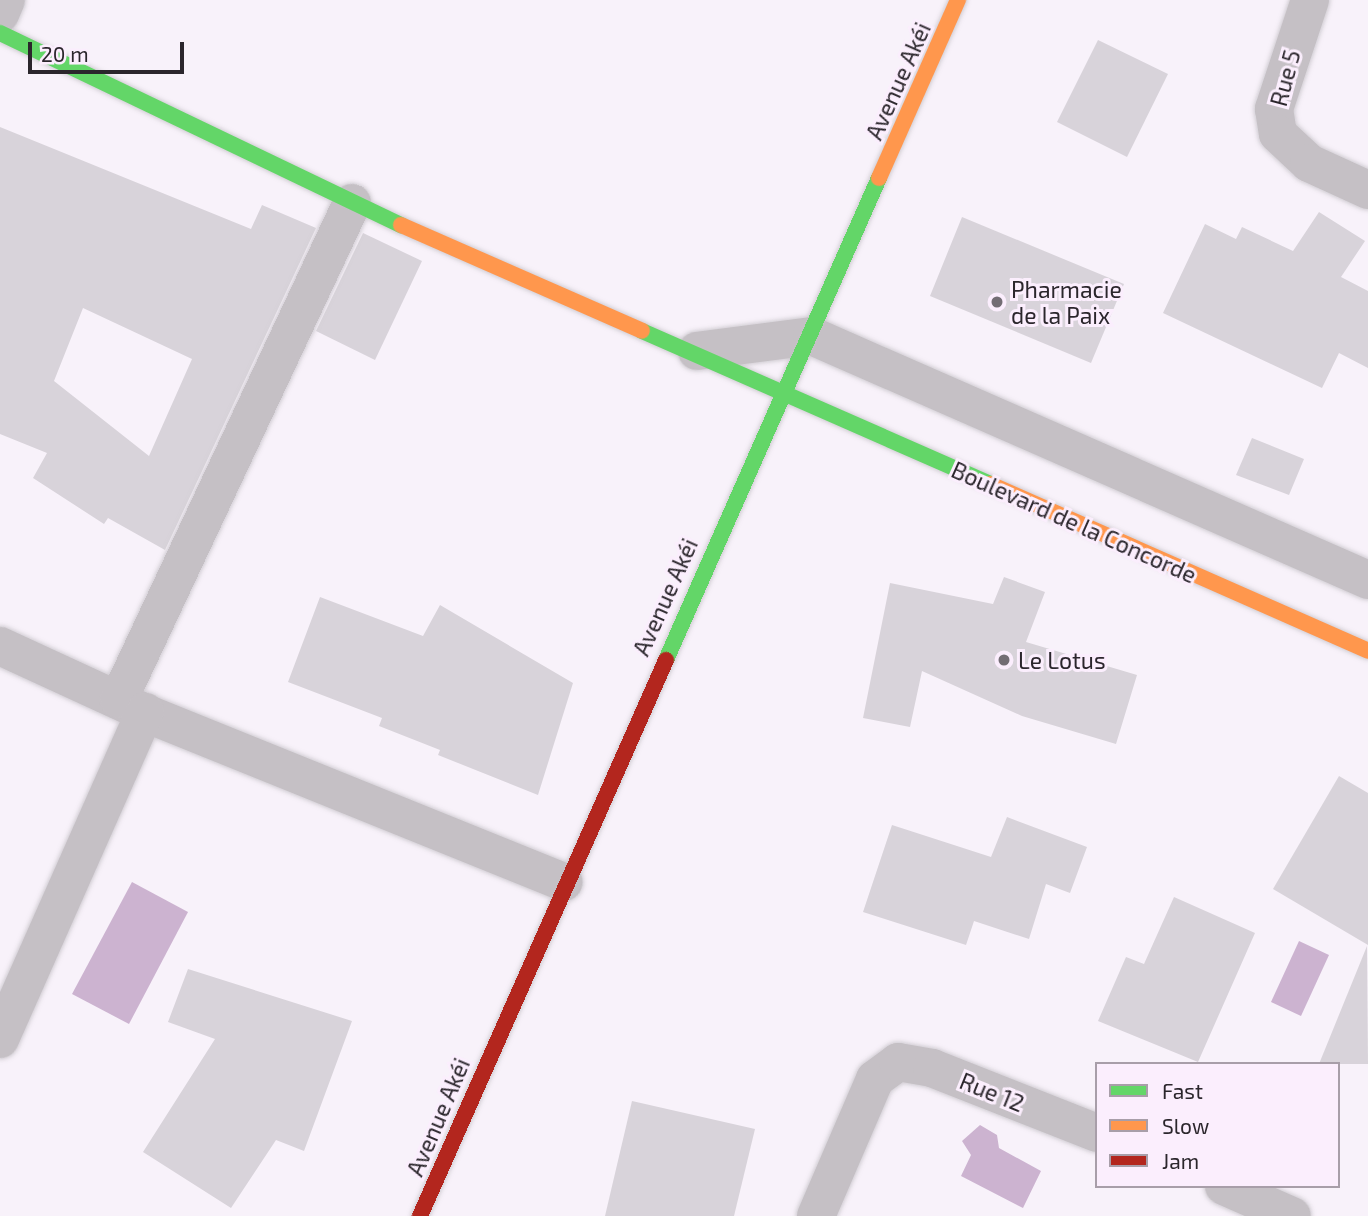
<!DOCTYPE html>
<html>
<head>
<meta charset="utf-8">
<style>
  body { margin:0 }
  #map { position:relative; width:1368px; height:1216px; overflow:hidden; background:#f8f2fa; font-family:"Exo 2",sans-serif }
  div>[style] { position:absolute }
  .water>* { inset:0; background:#ccb3d0 }
  .building>* { inset:0; background:#d8d3da }
  .roads { filter:drop-shadow(0 0 2px #d2ced4) drop-shadow(0 0 2px #d2ced4) }
  .street>* { height:38px; margin:-19px; padding:0 19px; transform-origin:19px; border-radius:19px; background:#c5c0c5 }
  .fast>* { height:16px; margin:-8px; padding:0 8px; transform-origin:8px; border-radius:8px; background:#63d668 }
  .slow>* { height:16px; margin:-8px; padding:0 8px; transform-origin:8px; border-radius:8px; background:#ff974d }
  .jam>* { height:16px; margin:-8px; padding:0 8px; transform-origin:8px; border-radius:8px; background:#b3261e }
  .dots>* { width:19px; height:19px; translate:-50% -50%; box-sizing:border-box; border:4px solid #fbeefd; border-radius:50% }
  span { translate:-50% -50%; white-space:nowrap; text-align:center; line-height:1.15; -webkit-text-stroke:6px #fbeefd; paint-order:stroke }
  .street-label { font-size:23px; color:#2b262c }
  .poi-label { font-size:23px; color:#2b262c }
  .left { translate:0 -50%; text-align:left }
  .legend { position:absolute; left:1095px; top:1062px; width:245px; height:126px; box-sizing:border-box; background:#fbeefd; border:2px solid #a89ea9; margin:0; padding:9px 12px; list-style:none; font-size:21px; color:#2b262c }
  .legend li { display:flex; align-items:center; gap:14px; height:35px }
  .legend b { width:35px; border:2px solid #a89ea9 }
  .scale { position:absolute; left:28px; top:42px; width:156px; height:32px; box-sizing:border-box; border:4px solid #2b262c; border-top:0; padding-left:9px; font-size:21px; line-height:24px; white-space:nowrap; color:#2b262c; -webkit-text-stroke:5px #fbeefd; paint-order:stroke }
</style>
</head>
<body>
<div id="map">
  <div class="water">
    <div style="clip-path:polygon(132px 882px,188px 912px,129px 1024px,72px 994px)"></div>
    <div style="clip-path:polygon(1299px 941px,1329px 955px,1301px 1016px,1271px 1002px)"></div>
    <div style="clip-path:polygon(980px 1125px,997px 1135px,999px 1148px,1041px 1171px,1023px 1208px,961px 1176px,971px 1155px,962px 1141px)"></div>
  </div>
  <div class="building">
    <div style="clip-path:polygon(1098px 40px,1168px 74px,1127px 157px,1057px 122px)"></div>
    <div style="clip-path:polygon(evenodd,0 127px,251px 229px,262px 205px,316px 228px,165px 550px,108px 518px,104px 524px,33px 478px,47px 453px,0 434px,0 127px,83px 308px,192px 359px,149px 456px,54px 381px,83px 308px)"></div>
    <div style="clip-path:polygon(1319px 212px,1365px 241px,1341px 277px,1368px 291px,1368px 368px,1339px 353px,1322px 388px,1163px 313px,1205px 224px,1236px 239px,1242px 227px,1293px 251px)"></div>
    <div style="clip-path:polygon(962px 217px,1124px 284px,1091px 363px,930px 296px)"></div>
    <div style="clip-path:polygon(363px 233px,422px 261px,375px 360px,316px 331px)"></div>
    <div style="clip-path:polygon(1252px 438px,1304px 459px,1289px 495px,1236px 475px)"></div>
    <div style="clip-path:polygon(1004px 577px,1045px 592px,1026px 642px,1137px 675px,1116px 744px,1022px 716px,922px 671px,910px 727px,863px 718px,890px 583px,993px 604px)"></div>
    <div style="clip-path:polygon(320px 597px,423px 636px,440px 605px,573px 683px,538px 795px,438px 755px,440px 750px,379px 726px,382px 718px,288px 682px)"></div>
    <div style="clip-path:polygon(1339px 776px,1368px 793px,1368px 945px,1273px 889px)"></div>
    <div style="clip-path:polygon(1007px 817px,1087px 847px,1070px 893px,1046px 884px,1029px 939px,974px 921px,966px 945px,863px 912px,892px 825px,991px 857px)"></div>
    <div style="clip-path:polygon(1174px 897px,1255px 933px,1198px 1062px,1098px 1021px,1126px 957px,1144px 964px)"></div>
    <div style="clip-path:polygon(1367px 946px,1368px 1064px,1319px 1064px)"></div>
    <div style="clip-path:polygon(188px 969px,352px 1021px,304px 1151px,276px 1140px,231px 1208px,143px 1152px,215px 1039px,168px 1022px)"></div>
    <div style="clip-path:polygon(632px 1101px,755px 1129px,734px 1216px,605px 1216px)"></div>
  </div>
  <div class="roads">
    <div class="street">
      <div style="left:1310px;top:0;width:115px;rotate:108.3deg"></div>
      <div style="left:1274px;top:109px;width:25px;rotate:81deg"></div>
      <div style="left:1278px;top:134px;width:42px;rotate:43.1deg"></div>
      <div style="left:1309px;top:163px;width:65px;rotate:24.6deg"></div>
      <div style="left:0;top:14px;width:15px;rotate:-67deg"></div>
      <div style="left:697px;top:351px;width:116px;rotate:-7.4deg"></div>
      <div style="left:812px;top:336px;width:607px;rotate:23.69deg"></div>
      <div style="left:0;top:646px;width:165px;rotate:24.7deg"></div>
      <div style="left:150px;top:715px;width:446px;rotate:22deg"></div>
      <div style="left:119px;top:699px;width:548px;rotate:-64.84deg"></div>
      <div style="left:0;top:1039px;width:358px;rotate:-66.1deg"></div>
      <div style="left:1224px;top:1186px;width:74px;rotate:23.8deg"></div>
      <div style="left:816px;top:1216px;width:149px;rotate:-66.7deg"></div>
      <div style="left:875px;top:1079px;width:29px;rotate:-36deg"></div>
      <div style="left:898px;top:1062px;width:35px;rotate:10deg"></div>
      <div style="left:932px;top:1068px;width:177px;rotate:21.5deg"></div>
    </div>
    <div class="fast">
      <div style="left:0;top:33px;width:445px;rotate:25.6deg"></div>
      <div style="left:642px;top:331px;width:380px;rotate:23.7deg"></div>
      <div style="left:666px;top:660px;width:527px;rotate:-66.16deg"></div>
    </div>
    <div class="slow">
      <div style="left:879px;top:178px;width:195px;rotate:-66.1deg"></div>
      <div style="left:401px;top:225px;width:263px;rotate:23.7deg"></div>
      <div style="left:990px;top:484px;width:413px;rotate:23.8deg"></div>
    </div>
    <div class="jam">
      <div style="left:420px;top:1216px;width:608px;rotate:-66.13deg"></div>
    </div>
  </div>
  <div class="dots">
    <div style="left:997px;top:302px;background:#736d74"></div>
    <div style="left:1004px;top:660px;background:#736d74"></div>
  </div>
  <div class="street-label">
    <span style="left:1285px;top:78px;rotate:-75deg">Rue 5</span>
    <span style="left:898px;top:81px;rotate:-66deg">Avenue Akéi</span>
    <span style="left:1074px;top:522px;rotate:24deg">Boulevard de la Concorde</span>
    <span style="left:665px;top:597px;rotate:-66deg">Avenue Akéi</span>
    <span style="left:992px;top:1092px;rotate:22deg">Rue 12</span>
    <span style="left:438px;top:1117px;rotate:-67deg">Avenue Akéi</span>
  </div>
  <div class="poi-label">
    <span class="left" style="left:1011px;top:302px">Pharmacie<br>de la Paix</span>
    <span class="left" style="left:1018px;top:660px">Le Lotus</span>
  </div>
  <ul class="legend">
  <li><b style="height:9px;background:#63d668"></b>Fast</li>
  <li><b style="height:9px;background:#ff974d"></b>Slow</li>
  <li><b style="height:9px;background:#b3261e"></b>Jam</li>
  </ul>
  <div class="scale">20 m</div>
</div>
</body>
</html>
